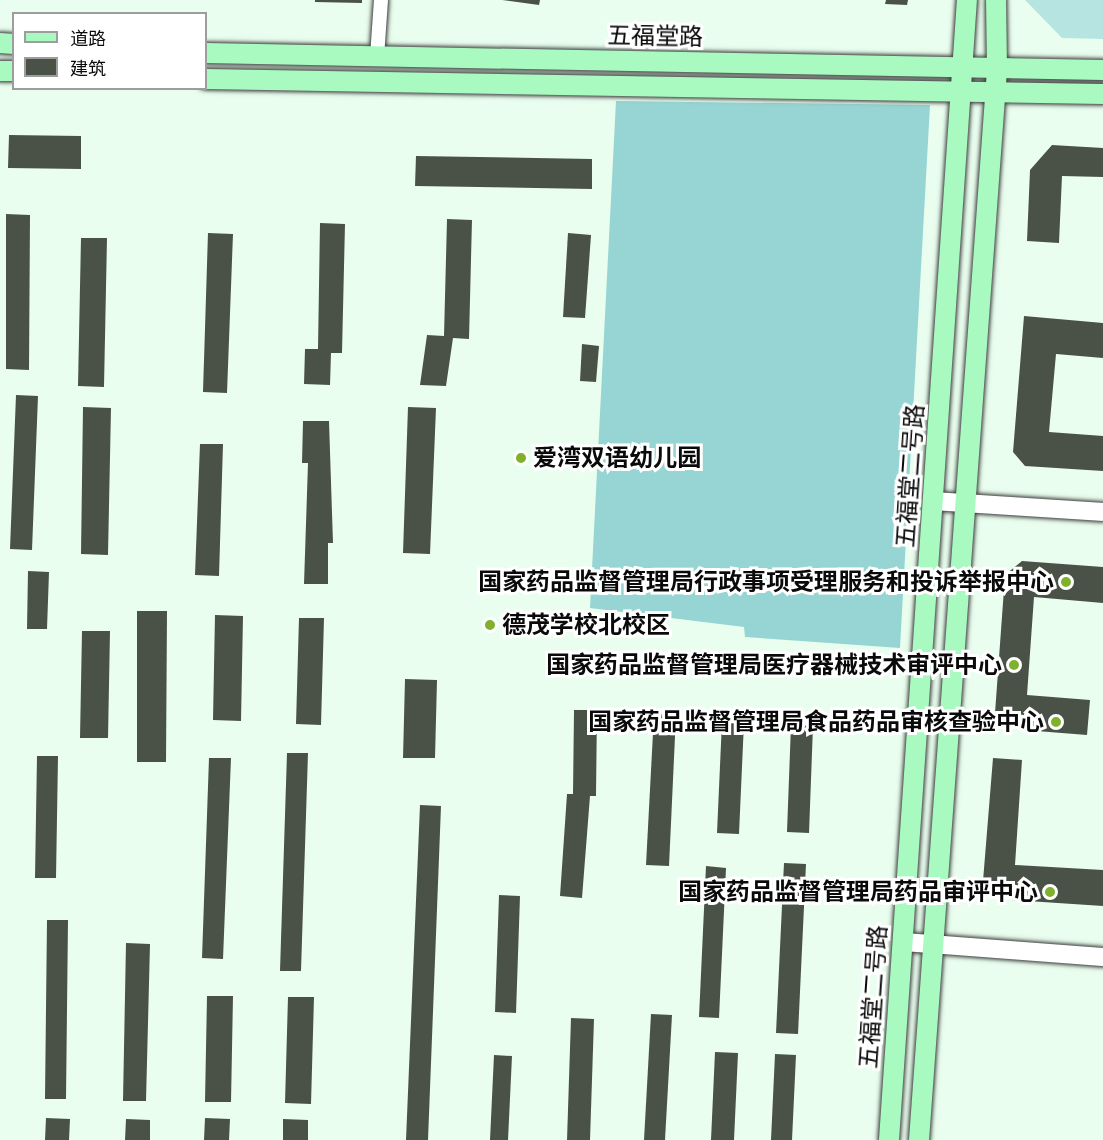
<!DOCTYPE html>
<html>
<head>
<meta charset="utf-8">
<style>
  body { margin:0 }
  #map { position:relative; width:1103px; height:1140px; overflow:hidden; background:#e9feee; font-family:"Zilla Slab","Noto Sans SC",serif }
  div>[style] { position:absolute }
  .green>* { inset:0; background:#b6e5e1 }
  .forest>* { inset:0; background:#96d5d3 }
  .building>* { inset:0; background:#4a5247 }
  .roads { filter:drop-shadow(0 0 2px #3d3d3d) drop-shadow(0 0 2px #3d3d3d) }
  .minor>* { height:14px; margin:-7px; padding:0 7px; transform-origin:7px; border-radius:7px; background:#fff }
  .tertiary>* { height:18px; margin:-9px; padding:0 9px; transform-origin:9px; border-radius:9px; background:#fff }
  .secondary>* { height:20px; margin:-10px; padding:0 10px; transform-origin:10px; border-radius:10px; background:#a8fac1 }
  .dots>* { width:16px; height:16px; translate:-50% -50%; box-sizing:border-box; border:3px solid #fff; border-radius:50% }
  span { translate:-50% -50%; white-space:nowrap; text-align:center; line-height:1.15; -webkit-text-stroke:6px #fff; paint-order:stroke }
  .street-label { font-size:24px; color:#0a0a0a }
  .poi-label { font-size:24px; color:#0a0a0a; font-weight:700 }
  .left { translate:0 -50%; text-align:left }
  .right { translate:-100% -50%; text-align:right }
  .legend { position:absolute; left:12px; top:12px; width:195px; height:78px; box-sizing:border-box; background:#fff; border:2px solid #9d9d9d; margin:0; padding:8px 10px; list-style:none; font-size:18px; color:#0a0a0a }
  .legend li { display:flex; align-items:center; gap:12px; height:30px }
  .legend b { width:30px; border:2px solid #9d9d9d }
</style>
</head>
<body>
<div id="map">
  <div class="green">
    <div style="clip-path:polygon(1025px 0,1103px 0,1103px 39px,1062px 38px)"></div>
  </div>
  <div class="forest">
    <div style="clip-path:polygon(616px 101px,930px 105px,900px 648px,745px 637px,744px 627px,590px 608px)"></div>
  </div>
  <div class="building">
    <div style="clip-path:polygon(315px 0,362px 0,362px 3px,315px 2px)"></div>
    <div style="clip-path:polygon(502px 0,540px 0,539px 5px)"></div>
    <div style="clip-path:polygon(886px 0,908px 0,907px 5px,885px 4px)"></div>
    <div style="clip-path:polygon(9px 135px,81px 136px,81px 169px,8px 168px)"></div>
    <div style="clip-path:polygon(1052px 145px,1103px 148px,1103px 177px,1062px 176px,1059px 243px,1027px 241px,1030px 170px)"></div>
    <div style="clip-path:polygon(416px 156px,592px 159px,592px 189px,415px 186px)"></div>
    <div style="clip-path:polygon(6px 214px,30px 215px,29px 370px,6px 369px)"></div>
    <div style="clip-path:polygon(447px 219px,472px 220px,469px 339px,453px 338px,446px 386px,420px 385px,427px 335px,444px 336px)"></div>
    <div style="clip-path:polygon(320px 223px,345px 224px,342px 353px,331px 353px,330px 385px,304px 384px,305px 349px,318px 349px)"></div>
    <div style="clip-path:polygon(208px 233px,233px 234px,227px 393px,203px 392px)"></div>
    <div style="clip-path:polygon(568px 233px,591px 235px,585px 318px,563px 317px)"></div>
    <div style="clip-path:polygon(81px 238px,107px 238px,104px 387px,78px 386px)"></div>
    <div style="clip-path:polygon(1024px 316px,1103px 323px,1103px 358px,1056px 354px,1049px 432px,1103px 436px,1103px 471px,1025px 466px,1013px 452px)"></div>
    <div style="clip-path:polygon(582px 344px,599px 346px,596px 382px,580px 381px)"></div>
    <div style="clip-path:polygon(16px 395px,38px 396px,32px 550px,10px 549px)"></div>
    <div style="clip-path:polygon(83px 407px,111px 408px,108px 555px,81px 554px)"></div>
    <div style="clip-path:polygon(408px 407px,436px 408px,430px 554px,403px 553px)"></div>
    <div style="clip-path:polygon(303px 421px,329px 421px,333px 543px,328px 543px,328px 584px,304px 584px,308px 463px,302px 463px)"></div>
    <div style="clip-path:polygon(200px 444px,223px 444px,219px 576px,195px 575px)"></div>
    <div style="clip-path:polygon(1022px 561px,1103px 567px,1103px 603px,1034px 597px,1027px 695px,1090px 700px,1087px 735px,1024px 730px,1025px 715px,995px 713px,1005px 575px)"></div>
    <div style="clip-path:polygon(28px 571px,49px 572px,47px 629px,27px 629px)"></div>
    <div style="clip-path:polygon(137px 611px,167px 611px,166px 762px,137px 762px)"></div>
    <div style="clip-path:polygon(215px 615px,243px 616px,241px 721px,213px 720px)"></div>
    <div style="clip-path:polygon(299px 618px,324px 618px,321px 725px,296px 724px)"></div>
    <div style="clip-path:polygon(82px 631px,110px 631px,108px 738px,80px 738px)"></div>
    <div style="clip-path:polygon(405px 679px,437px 680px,435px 758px,403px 758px)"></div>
    <div style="clip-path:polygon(574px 710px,597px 710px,596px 796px,590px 796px,582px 898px,560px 896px,567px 794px,573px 794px)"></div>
    <div style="clip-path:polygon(654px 714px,676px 715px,669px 866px,646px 865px)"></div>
    <div style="clip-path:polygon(722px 721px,744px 722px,739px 834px,717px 833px)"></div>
    <div style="clip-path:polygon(791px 725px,813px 726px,809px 833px,787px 832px)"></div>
    <div style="clip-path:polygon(287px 753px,308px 753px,301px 971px,280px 971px)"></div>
    <div style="clip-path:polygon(37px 756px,58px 756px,56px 878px,35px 878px)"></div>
    <div style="clip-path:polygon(209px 758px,231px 758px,223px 959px,202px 958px)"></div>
    <div style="clip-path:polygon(993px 758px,1022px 760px,1015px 865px,1103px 870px,1103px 906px,1012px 900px,1013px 884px,983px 881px)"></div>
    <div style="clip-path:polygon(420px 805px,441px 806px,428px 1140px,406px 1140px)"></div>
    <div style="clip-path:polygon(784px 863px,806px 864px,798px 1034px,776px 1033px)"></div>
    <div style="clip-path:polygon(706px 866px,726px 868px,719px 1018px,699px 1017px)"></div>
    <div style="clip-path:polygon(499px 895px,520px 896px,516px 1013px,495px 1012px)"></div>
    <div style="clip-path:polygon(47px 920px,68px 920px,66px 1099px,45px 1099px)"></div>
    <div style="clip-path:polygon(126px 943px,150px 944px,146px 1101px,123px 1101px)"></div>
    <div style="clip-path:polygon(207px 996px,233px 996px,231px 1102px,205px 1102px)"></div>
    <div style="clip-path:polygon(288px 997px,314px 997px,311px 1104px,285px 1103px)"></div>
    <div style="clip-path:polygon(651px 1014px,672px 1015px,665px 1140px,644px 1140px)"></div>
    <div style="clip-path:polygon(571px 1018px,594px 1019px,590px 1140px,567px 1140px)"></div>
    <div style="clip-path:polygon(715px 1052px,738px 1053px,734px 1140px,711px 1140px)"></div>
    <div style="clip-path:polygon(775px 1054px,796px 1055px,792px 1140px,771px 1140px)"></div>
    <div style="clip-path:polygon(494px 1055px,512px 1056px,508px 1140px,490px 1140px)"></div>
    <div style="clip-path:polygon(46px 1118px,70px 1119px,69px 1140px,45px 1140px)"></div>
    <div style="clip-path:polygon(205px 1118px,230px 1119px,229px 1140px,204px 1140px)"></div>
    <div style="clip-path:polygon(126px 1119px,150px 1120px,150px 1140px,125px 1140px)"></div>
    <div style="clip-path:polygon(283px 1119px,308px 1120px,308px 1140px,283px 1140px)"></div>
  </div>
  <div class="roads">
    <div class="minor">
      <div style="left:377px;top:57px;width:57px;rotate:-86deg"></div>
    </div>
    <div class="tertiary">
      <div style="left:934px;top:501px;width:169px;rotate:3.7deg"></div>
      <div style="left:903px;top:942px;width:201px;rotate:4.3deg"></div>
    </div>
    <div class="secondary">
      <div style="left:0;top:43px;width:14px;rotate:4deg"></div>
      <div style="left:206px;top:53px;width:897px;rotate:1.09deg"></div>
      <div style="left:0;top:71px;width:14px"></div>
      <div style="left:206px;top:79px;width:897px;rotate:0.96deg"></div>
      <div style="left:889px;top:1140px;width:1143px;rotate:-86.09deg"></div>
      <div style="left:919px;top:1140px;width:1074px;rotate:-85.83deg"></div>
      <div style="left:997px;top:69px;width:69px;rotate:-90.8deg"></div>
    </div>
  </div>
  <div class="dots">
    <div style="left:521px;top:458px;background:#7fb12c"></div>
    <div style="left:1066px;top:582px;background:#7fb12c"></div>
    <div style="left:490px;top:625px;background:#7fb12c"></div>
    <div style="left:1014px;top:665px;background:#7fb12c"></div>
    <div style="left:1056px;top:722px;background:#7fb12c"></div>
    <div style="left:1050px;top:892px;background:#7fb12c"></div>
  </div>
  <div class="street-label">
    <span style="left:655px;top:36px;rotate:1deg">五福堂路</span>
    <span style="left:910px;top:476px;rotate:-86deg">五福堂二号路</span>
    <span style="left:873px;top:997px;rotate:-86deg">五福堂二号路</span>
  </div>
  <div class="poi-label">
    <span class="left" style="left:533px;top:458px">爱湾双语幼儿园</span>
    <span class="right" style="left:1054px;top:582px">国家药品监督管理局行政事项受理服务和投诉举报中心</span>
    <span class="left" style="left:502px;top:625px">德茂学校北校区</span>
    <span class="right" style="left:1002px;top:665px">国家药品监督管理局医疗器械技术审评中心</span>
    <span class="right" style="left:1044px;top:722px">国家药品监督管理局食品药品审核查验中心</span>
    <span class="right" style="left:1038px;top:892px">国家药品监督管理局药品审评中心</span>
  </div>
  <ul class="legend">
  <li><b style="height:8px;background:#a8fac1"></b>道路</li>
  <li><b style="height:16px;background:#4a5247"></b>建筑</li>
  </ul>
</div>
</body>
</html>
